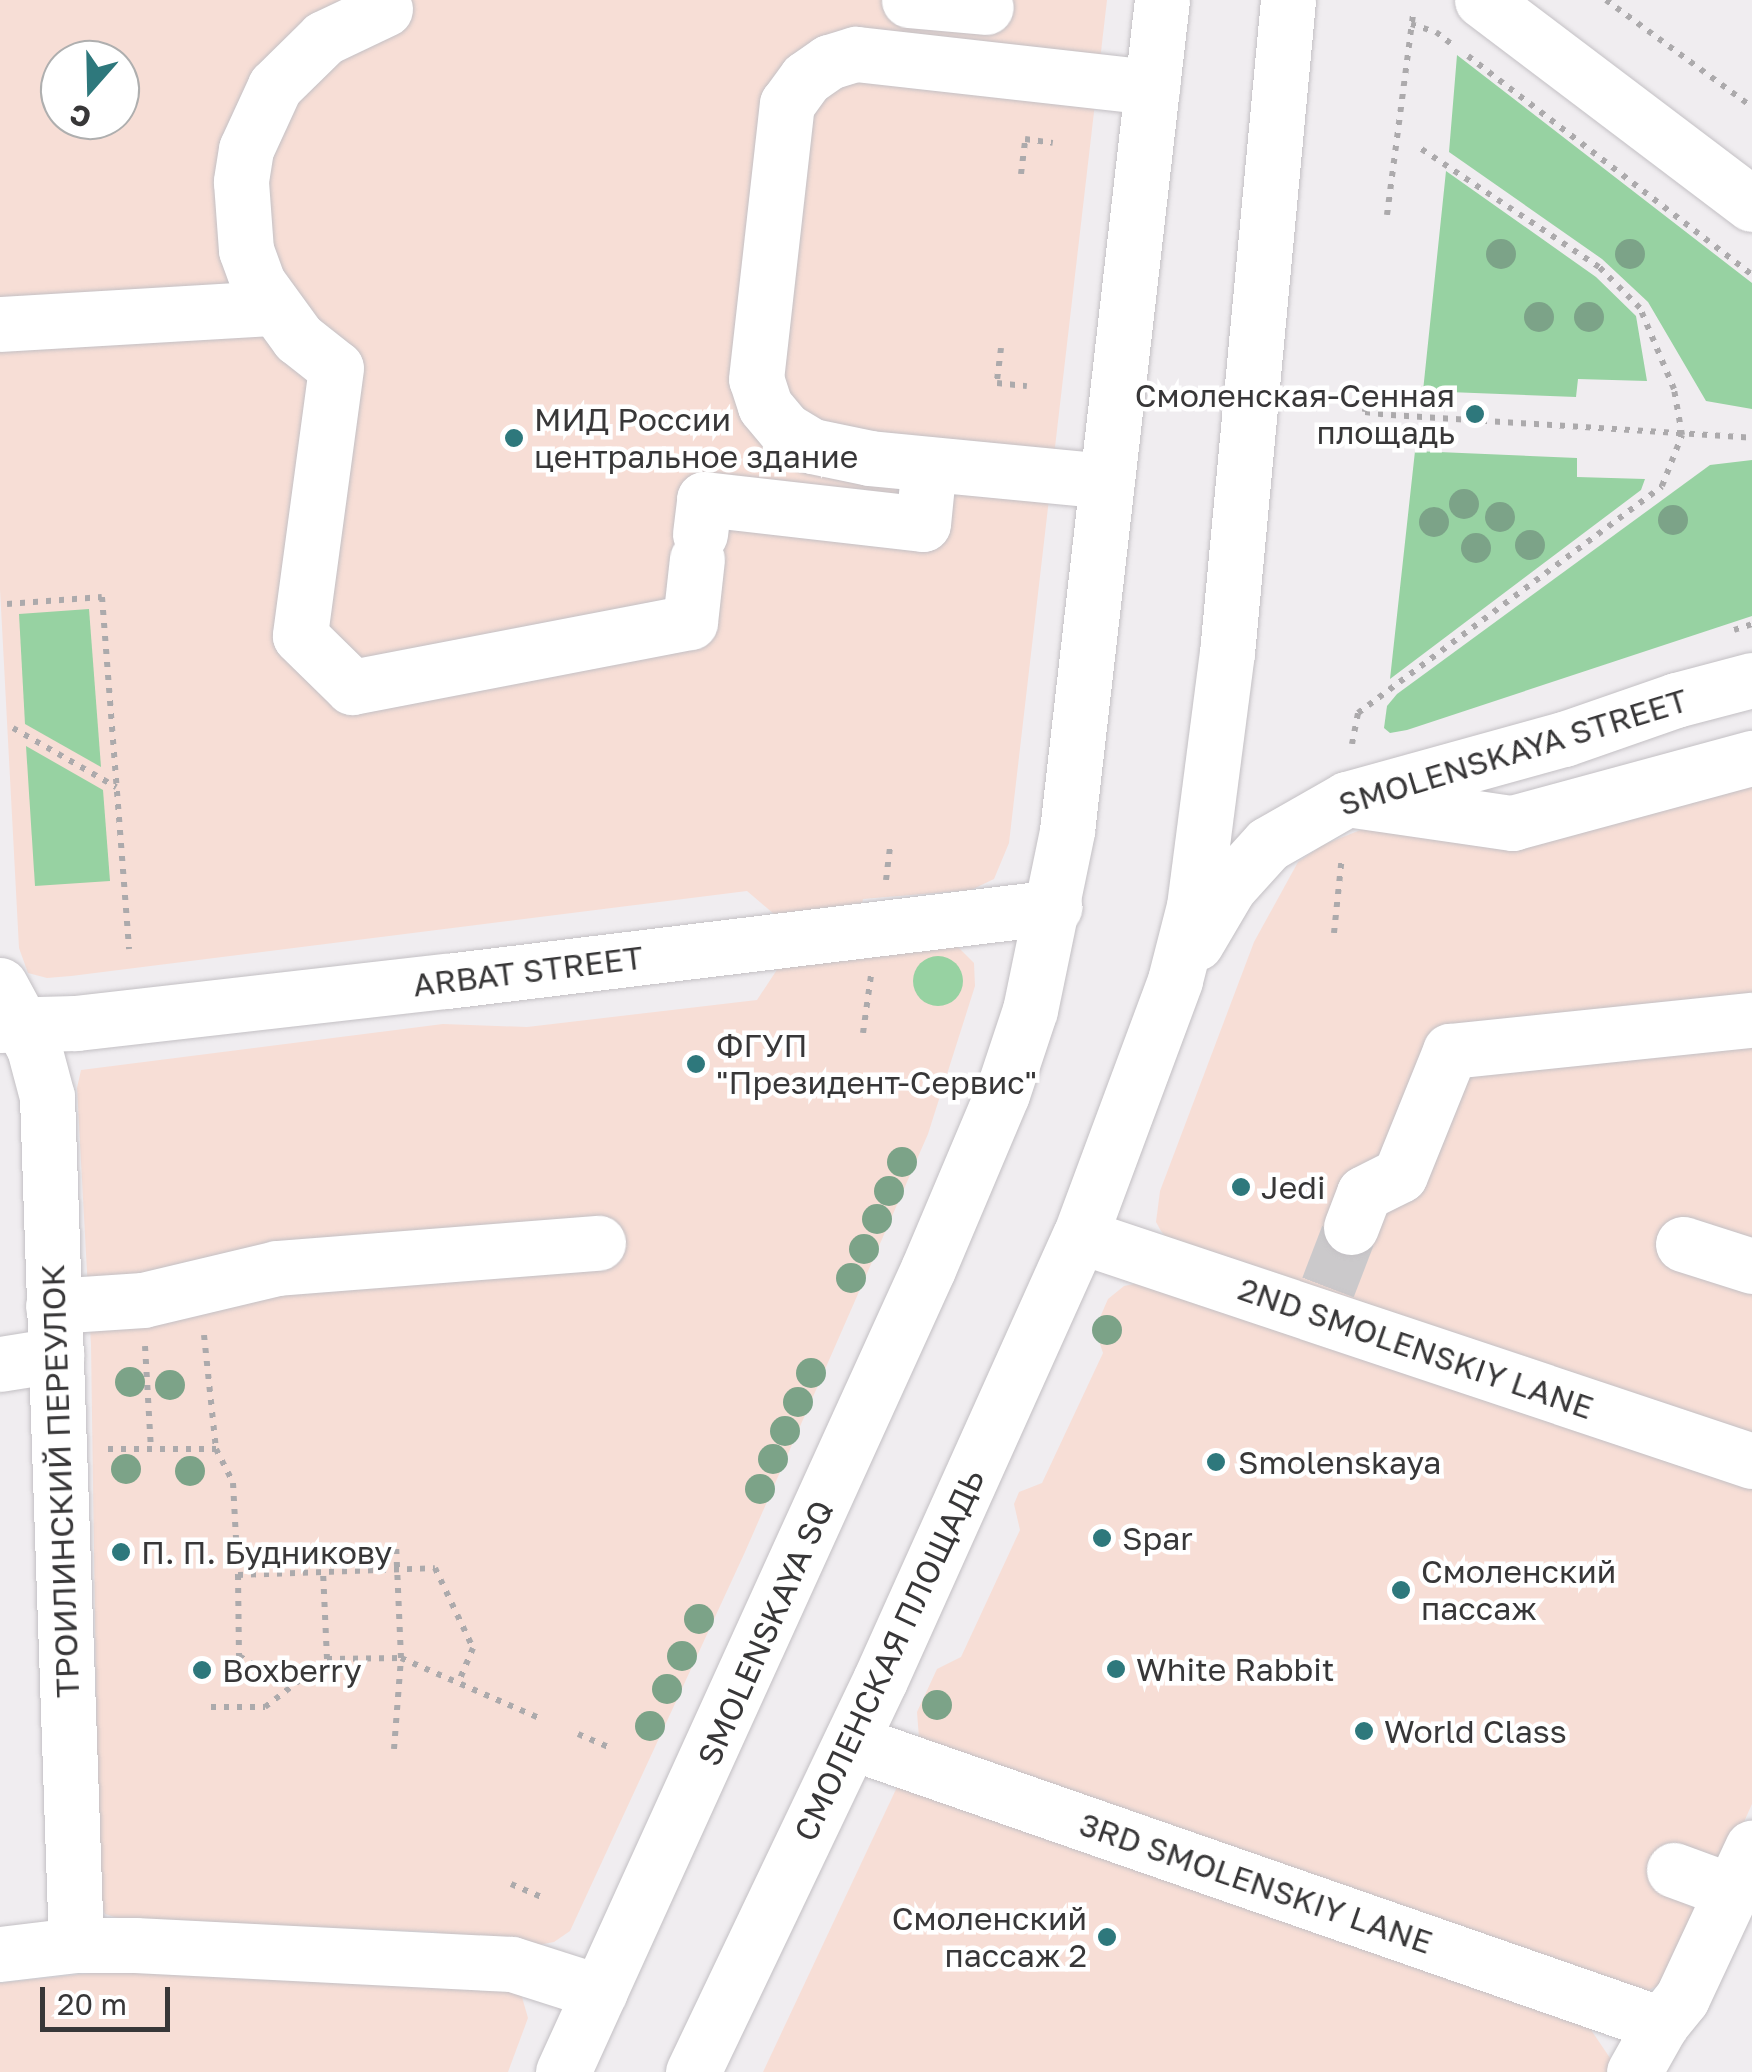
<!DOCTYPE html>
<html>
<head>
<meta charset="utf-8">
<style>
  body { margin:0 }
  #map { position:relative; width:1752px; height:2072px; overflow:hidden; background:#f0edf0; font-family:"Golos Text",sans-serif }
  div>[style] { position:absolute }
  .commercial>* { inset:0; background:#f7ded6 }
  .green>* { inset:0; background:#97d2a2 }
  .round { border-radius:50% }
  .minor-tunnel>* { height:55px; margin-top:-27.5px; transform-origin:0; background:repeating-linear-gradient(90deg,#cbc9cb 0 55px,transparent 0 83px) }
  .path>* { height:6px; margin-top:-3px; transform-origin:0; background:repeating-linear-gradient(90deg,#acaaac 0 5px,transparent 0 13px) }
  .roads { filter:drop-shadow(0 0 2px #c3c0c4) drop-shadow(0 0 2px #c3c0c4) }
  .minor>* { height:55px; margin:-27.5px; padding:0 27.5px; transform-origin:27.5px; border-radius:27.5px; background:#fff }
  .major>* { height:55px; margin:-27.5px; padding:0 27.5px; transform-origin:27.5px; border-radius:27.5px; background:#fff }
  .trees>* { width:30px; height:30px; margin:-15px; border-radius:50%; background:#7ca388 }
  .dots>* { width:28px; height:28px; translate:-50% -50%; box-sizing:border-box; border:5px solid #fff; border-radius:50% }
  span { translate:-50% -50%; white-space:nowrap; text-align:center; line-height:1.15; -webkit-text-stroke:9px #fff; paint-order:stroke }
  .poi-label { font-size:32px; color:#383738 }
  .right { translate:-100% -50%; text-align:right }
  .left { translate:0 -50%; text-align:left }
  .street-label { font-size:32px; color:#383738 }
  .north { position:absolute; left:40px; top:40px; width:100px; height:100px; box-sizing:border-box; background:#fff; border:2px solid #afafaf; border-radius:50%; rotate:200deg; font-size:28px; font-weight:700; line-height:40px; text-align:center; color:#383738 }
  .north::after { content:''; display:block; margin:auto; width:35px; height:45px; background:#2e787c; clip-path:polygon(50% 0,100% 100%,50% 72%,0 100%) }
  .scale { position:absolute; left:40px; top:1987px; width:130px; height:45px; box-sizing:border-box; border:5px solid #383738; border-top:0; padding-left:12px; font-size:30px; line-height:35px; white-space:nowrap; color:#383738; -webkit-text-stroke:8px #fff; paint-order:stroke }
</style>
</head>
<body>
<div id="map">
  <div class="commercial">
    <div style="clip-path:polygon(evenodd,0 0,1107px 0,1009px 843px,994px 879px,971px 890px,863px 899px,862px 903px,774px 914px,747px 891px,71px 976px,47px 978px,28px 973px,19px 948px,0 589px,0 0,60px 60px,120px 60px,120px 120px,60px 120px,60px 60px)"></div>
    <div style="clip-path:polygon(1752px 780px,1752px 1436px,1168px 1239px,1161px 1231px,1156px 1222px,1160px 1191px,1254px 942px,1298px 862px,1323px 845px,1378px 823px)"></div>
    <div style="clip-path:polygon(953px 942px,974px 963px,975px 986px,928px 1134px,745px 1552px,570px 1931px,554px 1942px,533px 1946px,459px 1945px,436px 1932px,121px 1919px,105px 1914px,99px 1897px,91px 1345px,77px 1088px,81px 1070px,443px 1024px,527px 1027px,757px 1000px,784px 959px)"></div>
    <div style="clip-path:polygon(1143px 1282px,1752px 1483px,1752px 1804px,1674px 1978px,1633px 1998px,919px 1738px,917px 1712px,937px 1669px,961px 1657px,1020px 1530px,1014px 1504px,1019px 1492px,1042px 1483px,1103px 1353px,1095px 1329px,1108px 1299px,1124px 1286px)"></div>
    <div style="clip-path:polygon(898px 1785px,1581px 2015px,1612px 2061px,1608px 2072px,763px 2072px)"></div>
    <div style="clip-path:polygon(119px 1970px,520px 1990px,528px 2018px,508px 2072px,0 2072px,0 1983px)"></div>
  </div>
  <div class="green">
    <div style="clip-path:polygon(1457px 55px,1752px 283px,1752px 409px,1706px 401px,1648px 302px,1602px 259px,1449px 152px)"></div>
    <div style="clip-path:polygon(1446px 171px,1596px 277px,1636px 316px,1647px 381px,1578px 379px,1576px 397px,1423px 391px)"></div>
    <div style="clip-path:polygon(1415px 451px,1577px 458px,1577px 477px,1645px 479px,1641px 490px,1390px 679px)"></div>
    <div style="clip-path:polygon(1752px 460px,1752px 616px,1407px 730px,1390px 733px,1384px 728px,1387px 706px,1397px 694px,1710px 465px)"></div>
    <div style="clip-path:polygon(89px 609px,101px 767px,25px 724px,19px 614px)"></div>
    <div style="clip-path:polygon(26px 746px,103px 790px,110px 881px,35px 886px)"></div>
    <div class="round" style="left:913px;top:956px;width:50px;height:50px"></div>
  </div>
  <div class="minor-tunnel">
    <div style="left:1328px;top:1287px;width:64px;rotate:-69deg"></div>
  </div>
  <div class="path">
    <div style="left:1606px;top:0;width:181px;rotate:36.2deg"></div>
    <div style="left:1411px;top:24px;width:26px;rotate:18deg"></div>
    <div style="left:1436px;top:32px;width:23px;rotate:38deg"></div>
    <div style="left:1468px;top:56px;width:359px;rotate:37.6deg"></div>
    <div style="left:1021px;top:174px;width:35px;rotate:-83deg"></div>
    <div style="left:1025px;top:139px;width:28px;rotate:8deg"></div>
    <div style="left:1387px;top:215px;width:203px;rotate:-82.6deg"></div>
    <div style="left:1001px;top:348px;width:35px;rotate:97deg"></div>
    <div style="left:997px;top:383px;width:30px;rotate:6deg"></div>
    <div style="left:1367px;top:395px;width:17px;rotate:97deg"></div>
    <div style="left:1365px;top:412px;width:26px;rotate:7deg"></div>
    <div style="left:1391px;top:415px;width:362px;rotate:3.6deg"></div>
    <div style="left:7px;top:604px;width:95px;rotate:-4.2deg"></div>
    <div style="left:102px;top:597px;width:353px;rotate:85.6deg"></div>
    <div style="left:1734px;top:630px;width:19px;rotate:-18deg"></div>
    <div style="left:13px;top:728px;width:119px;rotate:29.8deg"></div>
    <div style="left:1352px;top:744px;width:32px;rotate:-79deg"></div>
    <div style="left:1358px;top:713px;width:379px;rotate:-36.7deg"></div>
    <div style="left:1662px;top:486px;width:55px;rotate:-68.6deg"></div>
    <div style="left:1682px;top:435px;width:47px;rotate:-99.9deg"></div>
    <div style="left:1674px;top:389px;width:88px;rotate:-112.8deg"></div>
    <div style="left:1640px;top:308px;width:58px;rotate:-135deg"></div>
    <div style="left:1599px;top:267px;width:215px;rotate:-146.4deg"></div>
    <div style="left:886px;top:880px;width:33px;rotate:-83deg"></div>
    <div style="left:1334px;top:933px;width:77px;rotate:-84.1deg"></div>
    <div style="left:863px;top:1033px;width:59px;rotate:-82.1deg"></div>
    <div style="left:204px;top:1335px;width:115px;rotate:84deg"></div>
    <div style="left:216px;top:1449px;width:38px;rotate:63deg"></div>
    <div style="left:233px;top:1483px;width:92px;rotate:86.9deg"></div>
    <div style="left:238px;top:1575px;width:197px;rotate:-2deg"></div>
    <div style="left:435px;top:1568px;width:89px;rotate:64.6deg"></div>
    <div style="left:473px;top:1648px;width:38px;rotate:113deg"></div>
    <div style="left:145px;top:1346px;width:104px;rotate:86.7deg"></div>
    <div style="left:108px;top:1449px;width:108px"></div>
    <div style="left:238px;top:1575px;width:81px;rotate:89.3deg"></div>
    <div style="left:239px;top:1656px;width:59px;rotate:30.5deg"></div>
    <div style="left:327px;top:1659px;width:74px;rotate:-0.8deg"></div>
    <div style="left:401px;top:1658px;width:150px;rotate:23.5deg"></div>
    <div style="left:211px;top:1707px;width:54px"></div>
    <div style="left:265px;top:1707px;width:78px;rotate:-37.7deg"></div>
    <div style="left:327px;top:1659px;width:111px;rotate:-92.6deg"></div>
    <div style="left:578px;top:1734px;width:33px;rotate:23deg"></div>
    <div style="left:394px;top:1749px;width:91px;rotate:-85.6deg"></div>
    <div style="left:401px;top:1658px;width:114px;rotate:-92.5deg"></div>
    <div style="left:511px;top:1884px;width:33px;rotate:23deg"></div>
  </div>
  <div class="roads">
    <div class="minor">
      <div style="left:909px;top:0;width:77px;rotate:5.2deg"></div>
      <div style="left:385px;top:9px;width:68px;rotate:154.6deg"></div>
      <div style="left:324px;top:38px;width:69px;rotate:135.6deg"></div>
      <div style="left:275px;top:86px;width:69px;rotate:114.7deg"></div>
      <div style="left:246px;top:149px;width:33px;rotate:99deg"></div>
      <div style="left:241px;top:182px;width:68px;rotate:85.8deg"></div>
      <div style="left:246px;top:250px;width:35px;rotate:70deg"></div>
      <div style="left:258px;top:283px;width:68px;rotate:54deg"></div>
      <div style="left:298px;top:338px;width:48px;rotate:38.3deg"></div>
      <div style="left:336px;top:368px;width:270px;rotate:97.7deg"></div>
      <div style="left:300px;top:636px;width:73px;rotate:44.4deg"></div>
      <div style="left:352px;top:687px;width:344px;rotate:-10.9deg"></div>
      <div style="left:690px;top:622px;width:63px;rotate:-83.7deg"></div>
      <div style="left:0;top:324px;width:273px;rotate:-3.4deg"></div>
      <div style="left:1107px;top:481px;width:238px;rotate:-174.5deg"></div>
      <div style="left:870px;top:458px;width:59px;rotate:-168.3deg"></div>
      <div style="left:812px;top:446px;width:31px;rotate:-149deg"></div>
      <div style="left:785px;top:430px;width:31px;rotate:-130deg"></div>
      <div style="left:765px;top:406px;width:28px;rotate:-108deg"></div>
      <div style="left:756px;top:379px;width:277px;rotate:-83.6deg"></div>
      <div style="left:787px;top:104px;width:32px;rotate:-54deg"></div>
      <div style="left:806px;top:78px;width:28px;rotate:-35deg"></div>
      <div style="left:829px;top:62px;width:28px;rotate:-17deg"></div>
      <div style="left:856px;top:54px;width:298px;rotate:6.4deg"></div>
      <div style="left:700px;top:534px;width:35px;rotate:-83deg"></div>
      <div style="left:704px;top:499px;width:220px;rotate:6.5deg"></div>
      <div style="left:923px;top:524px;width:60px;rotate:-84.3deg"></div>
      <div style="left:1347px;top:799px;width:167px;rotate:8.3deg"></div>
      <div style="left:1512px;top:823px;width:249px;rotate:-15.2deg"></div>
      <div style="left:0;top:985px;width:72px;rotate:61.6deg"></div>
      <div style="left:34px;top:1048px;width:51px;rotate:75.1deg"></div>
      <div style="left:47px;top:1097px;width:848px;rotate:88.04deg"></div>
      <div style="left:0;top:1025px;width:76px;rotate:-1.5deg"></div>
      <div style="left:76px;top:1023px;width:373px;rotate:-6.5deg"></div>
      <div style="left:447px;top:981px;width:612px;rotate:-6.94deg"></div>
      <div style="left:1351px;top:1227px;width:36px;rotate:-69deg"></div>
      <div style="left:1364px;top:1193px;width:40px;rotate:-26.6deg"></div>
      <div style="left:1400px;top:1175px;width:134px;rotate:-68deg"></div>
      <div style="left:1450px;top:1051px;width:304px;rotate:-5.9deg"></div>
      <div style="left:1080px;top:1236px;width:709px;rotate:18.51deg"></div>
      <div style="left:1683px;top:1244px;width:72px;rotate:17.7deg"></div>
      <div style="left:53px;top:1306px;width:90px;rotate:-3.8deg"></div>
      <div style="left:143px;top:1300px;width:138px;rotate:-13.4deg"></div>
      <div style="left:277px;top:1268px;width:322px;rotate:-4.5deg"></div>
      <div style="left:0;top:1364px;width:57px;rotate:-9.1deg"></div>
      <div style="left:851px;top:1742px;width:858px;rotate:19.2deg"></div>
      <div style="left:1674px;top:1870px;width:61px;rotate:20.2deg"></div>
      <div style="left:0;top:1954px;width:77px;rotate:-6.8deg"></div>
      <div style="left:76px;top:1945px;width:59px"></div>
      <div style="left:135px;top:1945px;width:377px;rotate:2.9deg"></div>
      <div style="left:512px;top:1964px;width:92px;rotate:17.7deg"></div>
      <div style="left:1634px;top:2072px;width:55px;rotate:-60.6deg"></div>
      <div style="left:1661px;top:2024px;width:33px;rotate:-51deg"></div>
      <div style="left:1682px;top:1998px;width:166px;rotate:-65deg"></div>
    </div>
    <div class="major">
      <div style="left:1482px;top:0;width:338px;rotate:37.1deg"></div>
      <div style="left:1196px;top:943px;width:65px;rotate:-59.5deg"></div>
      <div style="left:1229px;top:887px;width:58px;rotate:-47.8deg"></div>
      <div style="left:1268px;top:844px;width:91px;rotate:-29.7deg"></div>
      <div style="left:1347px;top:799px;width:225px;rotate:-15.5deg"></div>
      <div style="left:1564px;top:739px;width:119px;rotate:-19.2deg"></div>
      <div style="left:1676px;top:700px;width:79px;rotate:-14.7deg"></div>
      <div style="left:563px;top:2072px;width:882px;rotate:-65.56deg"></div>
      <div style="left:928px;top:1269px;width:190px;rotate:-67.1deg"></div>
      <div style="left:1002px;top:1094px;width:89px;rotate:-71.6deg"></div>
      <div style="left:1030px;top:1010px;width:183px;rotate:-78.3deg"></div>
      <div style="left:1067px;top:831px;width:836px;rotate:-83.48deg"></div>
      <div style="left:693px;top:2072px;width:434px;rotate:-64.5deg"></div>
      <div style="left:880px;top:1680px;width:487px;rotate:-65.8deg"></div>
      <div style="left:1080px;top:1236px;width:273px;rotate:-69.6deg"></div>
      <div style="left:1175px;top:980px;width:76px;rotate:-75.6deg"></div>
      <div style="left:1194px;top:906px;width:255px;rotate:-82.6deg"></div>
      <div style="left:1227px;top:653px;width:656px;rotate:-84.66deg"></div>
    </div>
  </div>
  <div class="trees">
    <div style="left:1501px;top:254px"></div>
    <div style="left:1630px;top:254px"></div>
    <div style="left:1539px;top:317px"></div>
    <div style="left:1589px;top:317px"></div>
    <div style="left:1464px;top:504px"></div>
    <div style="left:1500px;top:517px"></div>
    <div style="left:1673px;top:520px"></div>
    <div style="left:1434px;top:522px"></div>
    <div style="left:1530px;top:545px"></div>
    <div style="left:1476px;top:548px"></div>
    <div style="left:902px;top:1162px"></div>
    <div style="left:889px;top:1191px"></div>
    <div style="left:877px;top:1219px"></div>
    <div style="left:864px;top:1249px"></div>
    <div style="left:851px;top:1278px"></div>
    <div style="left:1107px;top:1330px"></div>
    <div style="left:811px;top:1373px"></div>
    <div style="left:130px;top:1382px"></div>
    <div style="left:170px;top:1385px"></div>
    <div style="left:798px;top:1402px"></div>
    <div style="left:785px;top:1431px"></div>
    <div style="left:773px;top:1459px"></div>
    <div style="left:126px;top:1469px"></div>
    <div style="left:190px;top:1471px"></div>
    <div style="left:760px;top:1489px"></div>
    <div style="left:699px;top:1619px"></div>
    <div style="left:682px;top:1656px"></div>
    <div style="left:667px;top:1689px"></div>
    <div style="left:937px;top:1705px"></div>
    <div style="left:650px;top:1726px"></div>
  </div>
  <div class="dots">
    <div style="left:1475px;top:414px;background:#2e787c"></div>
    <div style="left:514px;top:438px;background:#2e787c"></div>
    <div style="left:696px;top:1064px;background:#2e787c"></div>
    <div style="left:1241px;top:1187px;background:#2e787c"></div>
    <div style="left:1216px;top:1462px;background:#2e787c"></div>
    <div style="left:1102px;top:1538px;background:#2e787c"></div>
    <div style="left:121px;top:1552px;background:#2e787c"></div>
    <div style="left:1401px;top:1590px;background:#2e787c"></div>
    <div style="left:1116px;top:1669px;background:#2e787c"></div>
    <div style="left:202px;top:1670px;background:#2e787c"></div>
    <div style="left:1364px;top:1731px;background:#2e787c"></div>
    <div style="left:1107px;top:1937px;background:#2e787c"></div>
  </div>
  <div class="poi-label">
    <span class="right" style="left:1455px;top:414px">Смоленская-Сенная<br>площадь</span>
    <span class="left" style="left:534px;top:438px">МИД России<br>центральное здание</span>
    <span class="left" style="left:716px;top:1064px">ФГУП<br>"Президент-Сервис"</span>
    <span class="left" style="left:1261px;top:1187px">Jedi</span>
    <span class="left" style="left:1238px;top:1462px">Smolenskaya</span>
    <span class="left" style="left:1122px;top:1538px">Spar</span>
    <span class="left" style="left:141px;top:1552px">П. П. Будникову</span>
    <span class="left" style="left:1421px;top:1590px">Смоленский<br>пассаж</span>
    <span class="left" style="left:1136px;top:1669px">White Rabbit</span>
    <span class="left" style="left:222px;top:1670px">Boxberry</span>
    <span class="left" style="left:1384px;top:1731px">World Class</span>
    <span class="right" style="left:1087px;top:1937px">Смоленский<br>пассаж 2</span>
  </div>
  <div class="street-label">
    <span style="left:1513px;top:752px;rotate:-17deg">SMOLENSKAYA STREET</span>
    <span style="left:528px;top:971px;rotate:-7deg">ARBAT STREET</span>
    <span style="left:1416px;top:1348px;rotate:19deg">2ND SMOLENSKIY LANE</span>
    <span style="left:60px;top:1481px;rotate:-92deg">ТРОИЛИНСКИЙ ПЕРЕУЛОК</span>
    <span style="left:765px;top:1633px;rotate:-66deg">SMOLENSKAYA SQ</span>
    <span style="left:889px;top:1655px;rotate:-65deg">СМОЛЕНСКАЯ ПЛОЩАДЬ</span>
    <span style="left:1256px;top:1883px;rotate:19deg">3RD SMOLENSKIY LANE</span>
  </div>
  <div class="north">С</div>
  <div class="scale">20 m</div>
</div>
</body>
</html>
